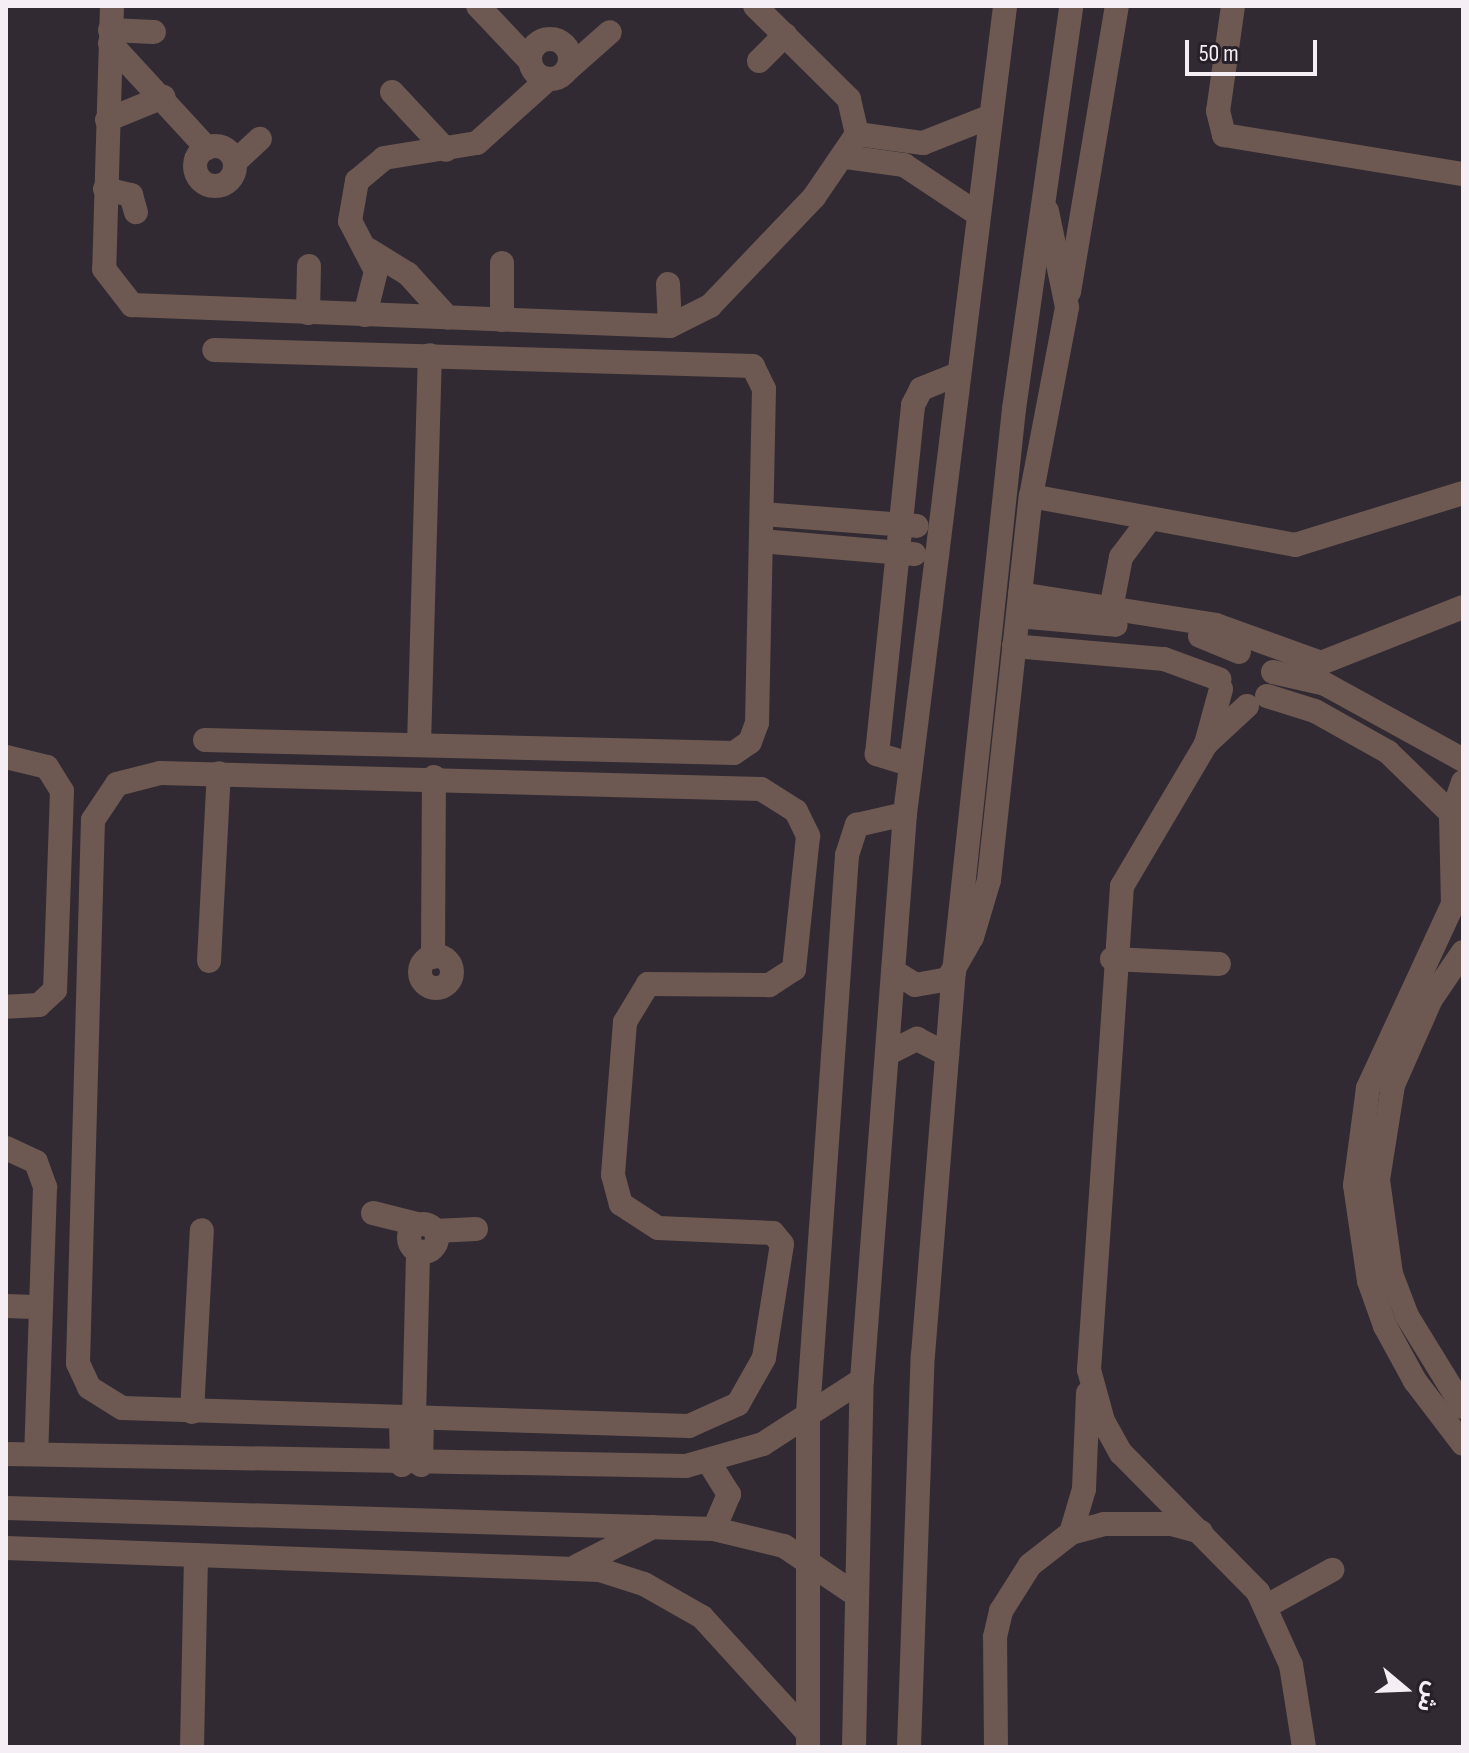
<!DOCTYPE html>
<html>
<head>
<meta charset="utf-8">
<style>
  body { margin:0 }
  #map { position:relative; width:1469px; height:1753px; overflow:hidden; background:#322a33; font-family:"Sofia Sans Condensed","Noto Sans Arabic",sans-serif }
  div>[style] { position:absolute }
  .minor>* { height:24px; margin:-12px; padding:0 12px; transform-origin:12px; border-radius:12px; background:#6d5952 }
  .minor>.ring { margin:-12px; padding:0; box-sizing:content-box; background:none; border:24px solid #6d5952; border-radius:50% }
  span { translate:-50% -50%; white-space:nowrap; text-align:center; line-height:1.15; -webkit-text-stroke:7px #282029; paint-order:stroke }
  .frame { position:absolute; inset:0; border:8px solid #f5eff5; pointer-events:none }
  .north { position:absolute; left:1365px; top:1649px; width:80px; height:80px; -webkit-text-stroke:6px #282029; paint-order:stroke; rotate:109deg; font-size:22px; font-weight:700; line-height:32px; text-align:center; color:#f5eff5 }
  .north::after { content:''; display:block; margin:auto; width:28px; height:36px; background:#f5eff5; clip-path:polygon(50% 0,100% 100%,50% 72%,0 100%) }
  .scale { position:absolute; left:1185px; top:40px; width:132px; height:36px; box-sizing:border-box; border:4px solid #f5eff5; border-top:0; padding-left:10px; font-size:24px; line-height:28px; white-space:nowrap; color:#f5eff5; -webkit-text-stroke:6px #282029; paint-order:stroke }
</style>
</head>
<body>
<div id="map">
  <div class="minor">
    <div style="left:112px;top:6px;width:263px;rotate:91.7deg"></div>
    <div style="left:104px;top:269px;width:46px;rotate:52.1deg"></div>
    <div style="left:132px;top:305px;width:538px;rotate:2.24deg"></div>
    <div style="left:670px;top:326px;width:45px;rotate:-26.6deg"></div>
    <div style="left:710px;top:306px;width:151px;rotate:-46.3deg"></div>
    <div style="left:814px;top:197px;width:76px;rotate:-55.7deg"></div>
    <div style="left:857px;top:134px;width:36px;rotate:-103deg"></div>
    <div style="left:849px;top:99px;width:132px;rotate:-135.3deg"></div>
    <div style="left:478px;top:6px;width:76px;rotate:46.6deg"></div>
    <div style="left:1233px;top:6px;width:106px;rotate:98.1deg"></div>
    <div style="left:1218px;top:111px;width:25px;rotate:76deg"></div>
    <div style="left:1224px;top:135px;width:242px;rotate:9.3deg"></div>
    <div style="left:110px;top:30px;width:44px;rotate:2.6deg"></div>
    <div class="ring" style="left:530px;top:39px;width:16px;height:16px"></div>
    <div style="left:110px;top:43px;width:143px;rotate:47.3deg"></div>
    <div style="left:759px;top:61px;width:37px;rotate:-45deg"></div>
    <div style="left:567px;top:70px;width:57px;rotate:-41.5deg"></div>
    <div style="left:392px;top:92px;width:79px;rotate:47deg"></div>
    <div style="left:107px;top:120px;width:61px;rotate:-22.3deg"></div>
    <div style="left:857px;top:134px;width:67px;rotate:7.8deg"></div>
    <div style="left:923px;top:143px;width:71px;rotate:-21.5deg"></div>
    <div class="ring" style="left:195px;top:146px;width:16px;height:16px"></div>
    <div style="left:846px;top:157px;width:59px;rotate:7.9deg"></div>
    <div style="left:904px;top:165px;width:85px;rotate:33.5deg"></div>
    <div style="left:235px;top:162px;width:34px;rotate:-43deg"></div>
    <div style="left:105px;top:189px;width:27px;rotate:13deg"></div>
    <div style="left:131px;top:195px;width:18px;rotate:74deg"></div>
    <div style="left:369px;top:250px;width:46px;rotate:31.6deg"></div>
    <div style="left:408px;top:274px;width:59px;rotate:47.7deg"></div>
    <div style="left:502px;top:263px;width:57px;rotate:90deg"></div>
    <div style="left:668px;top:284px;width:42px;rotate:87.3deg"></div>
    <div style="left:1069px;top:292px;width:290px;rotate:-80.5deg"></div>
    <div style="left:308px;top:313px;width:47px;rotate:-88.8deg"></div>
    <div style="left:365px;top:315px;width:45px;rotate:-76deg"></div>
    <div style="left:376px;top:271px;width:56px;rotate:-117.5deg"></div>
    <div style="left:350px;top:221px;width:41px;rotate:-80.1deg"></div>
    <div style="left:357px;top:181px;width:35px;rotate:-40deg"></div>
    <div style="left:384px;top:158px;width:94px;rotate:-9.2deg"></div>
    <div style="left:477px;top:143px;width:96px;rotate:-42deg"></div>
    <div style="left:1031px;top:496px;width:269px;rotate:10.5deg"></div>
    <div style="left:1295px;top:545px;width:176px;rotate:-17.2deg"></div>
    <div style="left:762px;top:514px;width:155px;rotate:4.4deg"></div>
    <div style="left:761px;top:541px;width:154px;rotate:4.9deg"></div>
    <div style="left:1020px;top:594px;width:198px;rotate:9deg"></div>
    <div style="left:1216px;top:625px;width:112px;rotate:19.9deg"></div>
    <div style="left:1321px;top:663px;width:153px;rotate:-21.5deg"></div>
    <div style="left:1111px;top:609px;width:53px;rotate:-79.1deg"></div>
    <div style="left:1121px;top:557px;width:46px;rotate:-52.9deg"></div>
    <div style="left:1018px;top:616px;width:98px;rotate:5.2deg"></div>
    <div style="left:1200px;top:636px;width:42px;rotate:22.3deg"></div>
    <div style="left:1014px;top:646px;width:151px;rotate:5deg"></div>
    <div style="left:1164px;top:659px;width:59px;rotate:20deg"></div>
    <div style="left:1273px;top:672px;width:53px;rotate:13deg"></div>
    <div style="left:1325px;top:684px;width:158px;rotate:28.8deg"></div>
    <div style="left:1267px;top:696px;width:50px;rotate:17.4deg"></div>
    <div style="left:1315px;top:711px;width:84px;rotate:29.3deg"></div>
    <div style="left:1388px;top:752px;width:99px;rotate:44.2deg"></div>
    <div style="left:1247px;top:706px;width:56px;rotate:137.2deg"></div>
    <div style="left:1206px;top:744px;width:165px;rotate:120.6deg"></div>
    <div style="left:1122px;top:886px;width:485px;rotate:93.9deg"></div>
    <div style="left:1089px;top:1370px;width:53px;rotate:74.6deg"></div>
    <div style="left:1103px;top:1421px;width:37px;rotate:61deg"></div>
    <div style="left:1121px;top:1453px;width:195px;rotate:45.4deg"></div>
    <div style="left:1258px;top:1592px;width:80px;rotate:65.7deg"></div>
    <div style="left:1291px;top:1665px;width:83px;rotate:81deg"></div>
    <div style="left:205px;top:740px;width:529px;rotate:1.41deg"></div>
    <div style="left:734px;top:753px;width:19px;rotate:-35deg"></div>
    <div style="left:750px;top:742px;width:20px;rotate:-70deg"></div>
    <div style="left:757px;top:723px;width:334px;rotate:-88.8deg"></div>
    <div style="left:764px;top:389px;width:25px;rotate:-116deg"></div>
    <div style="left:753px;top:366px;width:539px;rotate:-178.3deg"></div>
    <div style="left:1206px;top:744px;width:57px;rotate:-74.7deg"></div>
    <div style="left:419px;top:745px;width:390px;rotate:-88.4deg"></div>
    <div style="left:6px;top:757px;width:42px;rotate:13.7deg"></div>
    <div style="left:47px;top:767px;width:28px;rotate:58deg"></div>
    <div style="left:62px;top:791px;width:199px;rotate:92deg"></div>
    <div style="left:55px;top:990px;width:22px;rotate:137deg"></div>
    <div style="left:39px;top:1005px;width:33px;rotate:177deg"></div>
    <div style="left:909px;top:764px;width:34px;rotate:-163deg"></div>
    <div style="left:877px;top:754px;width:351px;rotate:-84.1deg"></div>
    <div style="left:913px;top:405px;width:18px;rotate:-63deg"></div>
    <div style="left:921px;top:389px;width:35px;rotate:-22deg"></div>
    <div style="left:160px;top:773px;width:601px;rotate:1.52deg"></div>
    <div style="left:761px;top:789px;width:41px;rotate:32.2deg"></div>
    <div style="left:796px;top:811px;width:28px;rotate:64deg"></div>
    <div style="left:808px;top:836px;width:134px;rotate:96deg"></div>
    <div style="left:794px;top:969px;width:30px;rotate:147deg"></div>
    <div style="left:769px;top:985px;width:121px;rotate:-179.5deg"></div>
    <div style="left:648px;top:984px;width:44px;rotate:121.2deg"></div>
    <div style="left:625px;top:1022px;width:153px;rotate:94.5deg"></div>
    <div style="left:613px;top:1175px;width:30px;rotate:75deg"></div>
    <div style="left:621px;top:1204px;width:44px;rotate:33deg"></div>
    <div style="left:658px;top:1228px;width:115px;rotate:2.5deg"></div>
    <div style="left:773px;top:1233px;width:14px;rotate:51deg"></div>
    <div style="left:782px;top:1244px;width:115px;rotate:99deg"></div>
    <div style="left:764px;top:1358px;width:53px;rotate:119.5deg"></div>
    <div style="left:738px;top:1404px;width:54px;rotate:155.8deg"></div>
    <div style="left:689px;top:1426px;width:567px;rotate:-178.18deg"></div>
    <div style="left:122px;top:1408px;width:39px;rotate:-148deg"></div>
    <div style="left:89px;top:1387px;width:26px;rotate:-115deg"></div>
    <div style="left:78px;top:1363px;width:543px;rotate:-88.42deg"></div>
    <div style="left:93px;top:820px;width:43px;rotate:-56.3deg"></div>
    <div style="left:117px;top:784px;width:44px;rotate:-14.3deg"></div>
    <div style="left:1463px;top:782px;width:36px;rotate:109deg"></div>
    <div style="left:1451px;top:816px;width:88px;rotate:88.7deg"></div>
    <div style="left:1453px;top:904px;width:203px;rotate:114.8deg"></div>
    <div style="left:1368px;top:1088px;width:98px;rotate:97.6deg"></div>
    <div style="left:1355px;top:1185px;width:97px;rotate:81.7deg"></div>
    <div style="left:1369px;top:1281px;width:48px;rotate:70.4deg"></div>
    <div style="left:1385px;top:1326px;width:63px;rotate:61.4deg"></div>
    <div style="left:1415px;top:1381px;width:79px;rotate:52.7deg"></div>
    <div style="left:1463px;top:952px;width:57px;rotate:124.2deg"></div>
    <div style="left:1431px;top:999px;width:94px;rotate:113.8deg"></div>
    <div style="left:1393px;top:1085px;width:96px;rotate:99deg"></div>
    <div style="left:1378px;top:1180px;width:95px;rotate:82.1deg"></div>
    <div style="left:1391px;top:1274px;width:45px;rotate:69.1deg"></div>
    <div style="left:1407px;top:1316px;width:107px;rotate:58.4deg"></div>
    <div class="ring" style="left:420px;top:956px;width:8px;height:8px"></div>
    <div style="left:433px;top:957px;width:180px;rotate:-89.7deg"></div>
    <div style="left:1112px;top:959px;width:107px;rotate:2.7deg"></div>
    <div style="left:209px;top:961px;width:188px;rotate:-87deg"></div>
    <div style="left:893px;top:971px;width:26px;rotate:32deg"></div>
    <div style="left:915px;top:985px;width:34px;rotate:-10deg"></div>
    <div style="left:948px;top:979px;width:48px;rotate:-60.3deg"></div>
    <div style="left:972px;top:937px;width:59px;rotate:-73.4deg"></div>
    <div style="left:989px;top:880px;width:386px;rotate:-83.8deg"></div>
    <div style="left:1031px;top:496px;width:192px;rotate:-79.2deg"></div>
    <div style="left:1067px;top:307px;width:98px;rotate:-101.8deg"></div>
    <div style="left:887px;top:1054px;width:34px;rotate:-27deg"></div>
    <div style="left:917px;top:1039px;width:34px;rotate:27deg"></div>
    <div style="left:6px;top:1148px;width:33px;rotate:25deg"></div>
    <div style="left:36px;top:1162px;width:27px;rotate:70deg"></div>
    <div style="left:45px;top:1187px;width:267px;rotate:91.9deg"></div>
    <div style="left:373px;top:1213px;width:45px;rotate:14deg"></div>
    <div class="ring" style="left:409px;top:1224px;width:4px;height:4px"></div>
    <div style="left:435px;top:1231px;width:41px;rotate:-2.8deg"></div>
    <div style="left:6px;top:1306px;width:35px;rotate:2deg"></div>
    <div style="left:192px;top:1412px;width:182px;rotate:-86.9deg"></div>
    <div style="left:401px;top:1418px;width:47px;rotate:88.8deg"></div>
    <div style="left:414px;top:1418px;width:167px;rotate:-88.6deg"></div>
    <div style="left:6px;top:1454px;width:680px;rotate:1.01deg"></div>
    <div style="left:686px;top:1466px;width:80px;rotate:-15.9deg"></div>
    <div style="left:763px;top:1444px;width:118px;rotate:-32.9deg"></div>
    <div style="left:710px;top:1464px;width:36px;rotate:58deg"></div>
    <div style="left:729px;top:1494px;width:38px;rotate:113deg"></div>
    <div style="left:421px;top:1465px;width:47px;rotate:-88.8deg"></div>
    <div style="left:6px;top:1508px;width:708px;rotate:1.7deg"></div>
    <div style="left:714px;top:1529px;width:72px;rotate:13.7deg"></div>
    <div style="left:784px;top:1546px;width:87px;rotate:34.2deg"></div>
    <div style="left:1071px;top:1533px;width:46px;rotate:-73.5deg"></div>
    <div style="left:1084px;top:1489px;width:96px;rotate:-87.6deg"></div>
    <div style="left:6px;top:1548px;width:594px;rotate:2.12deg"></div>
    <div style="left:600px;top:1570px;width:46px;rotate:17.7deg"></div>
    <div style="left:644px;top:1584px;width:67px;rotate:29.6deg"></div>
    <div style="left:702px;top:1617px;width:157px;rotate:47.6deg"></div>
    <div style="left:577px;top:1566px;width:85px;rotate:-27.2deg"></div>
    <div style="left:1265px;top:1607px;width:77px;rotate:-28.9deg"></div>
    <div style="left:192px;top:1747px;width:192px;rotate:-88.8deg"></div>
    <div style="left:808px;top:1747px;width:334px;rotate:-90deg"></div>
    <div style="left:808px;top:1413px;width:559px;rotate:-86deg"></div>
    <div style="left:847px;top:855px;width:32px;rotate:-72deg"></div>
    <div style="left:857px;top:825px;width:49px;rotate:-12.9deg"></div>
    <div style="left:854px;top:1747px;width:367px;rotate:-88.8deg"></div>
    <div style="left:862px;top:1380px;width:568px;rotate:-85.66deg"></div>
    <div style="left:905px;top:814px;width:814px;rotate:-82.94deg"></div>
    <div style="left:909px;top:1747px;width:392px;rotate:-88deg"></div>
    <div style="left:923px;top:1355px;width:384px;rotate:-85.4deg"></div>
    <div style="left:954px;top:972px;width:566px;rotate:-83.92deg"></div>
    <div style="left:1014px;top:409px;width:407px;rotate:-81.9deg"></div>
    <div style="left:996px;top:1747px;width:110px;rotate:-90.5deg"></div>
    <div style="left:995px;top:1637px;width:27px;rotate:-77deg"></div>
    <div style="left:1001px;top:1611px;width:54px;rotate:-57.8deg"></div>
    <div style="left:1030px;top:1565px;width:52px;rotate:-38deg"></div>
    <div style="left:1071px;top:1533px;width:34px;rotate:-15deg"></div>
    <div style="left:1104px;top:1524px;width:67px"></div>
    <div style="left:1171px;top:1524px;width:31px;rotate:15deg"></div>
  </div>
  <div class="frame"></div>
  <div class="north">ش</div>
  <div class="scale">50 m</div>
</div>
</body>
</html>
